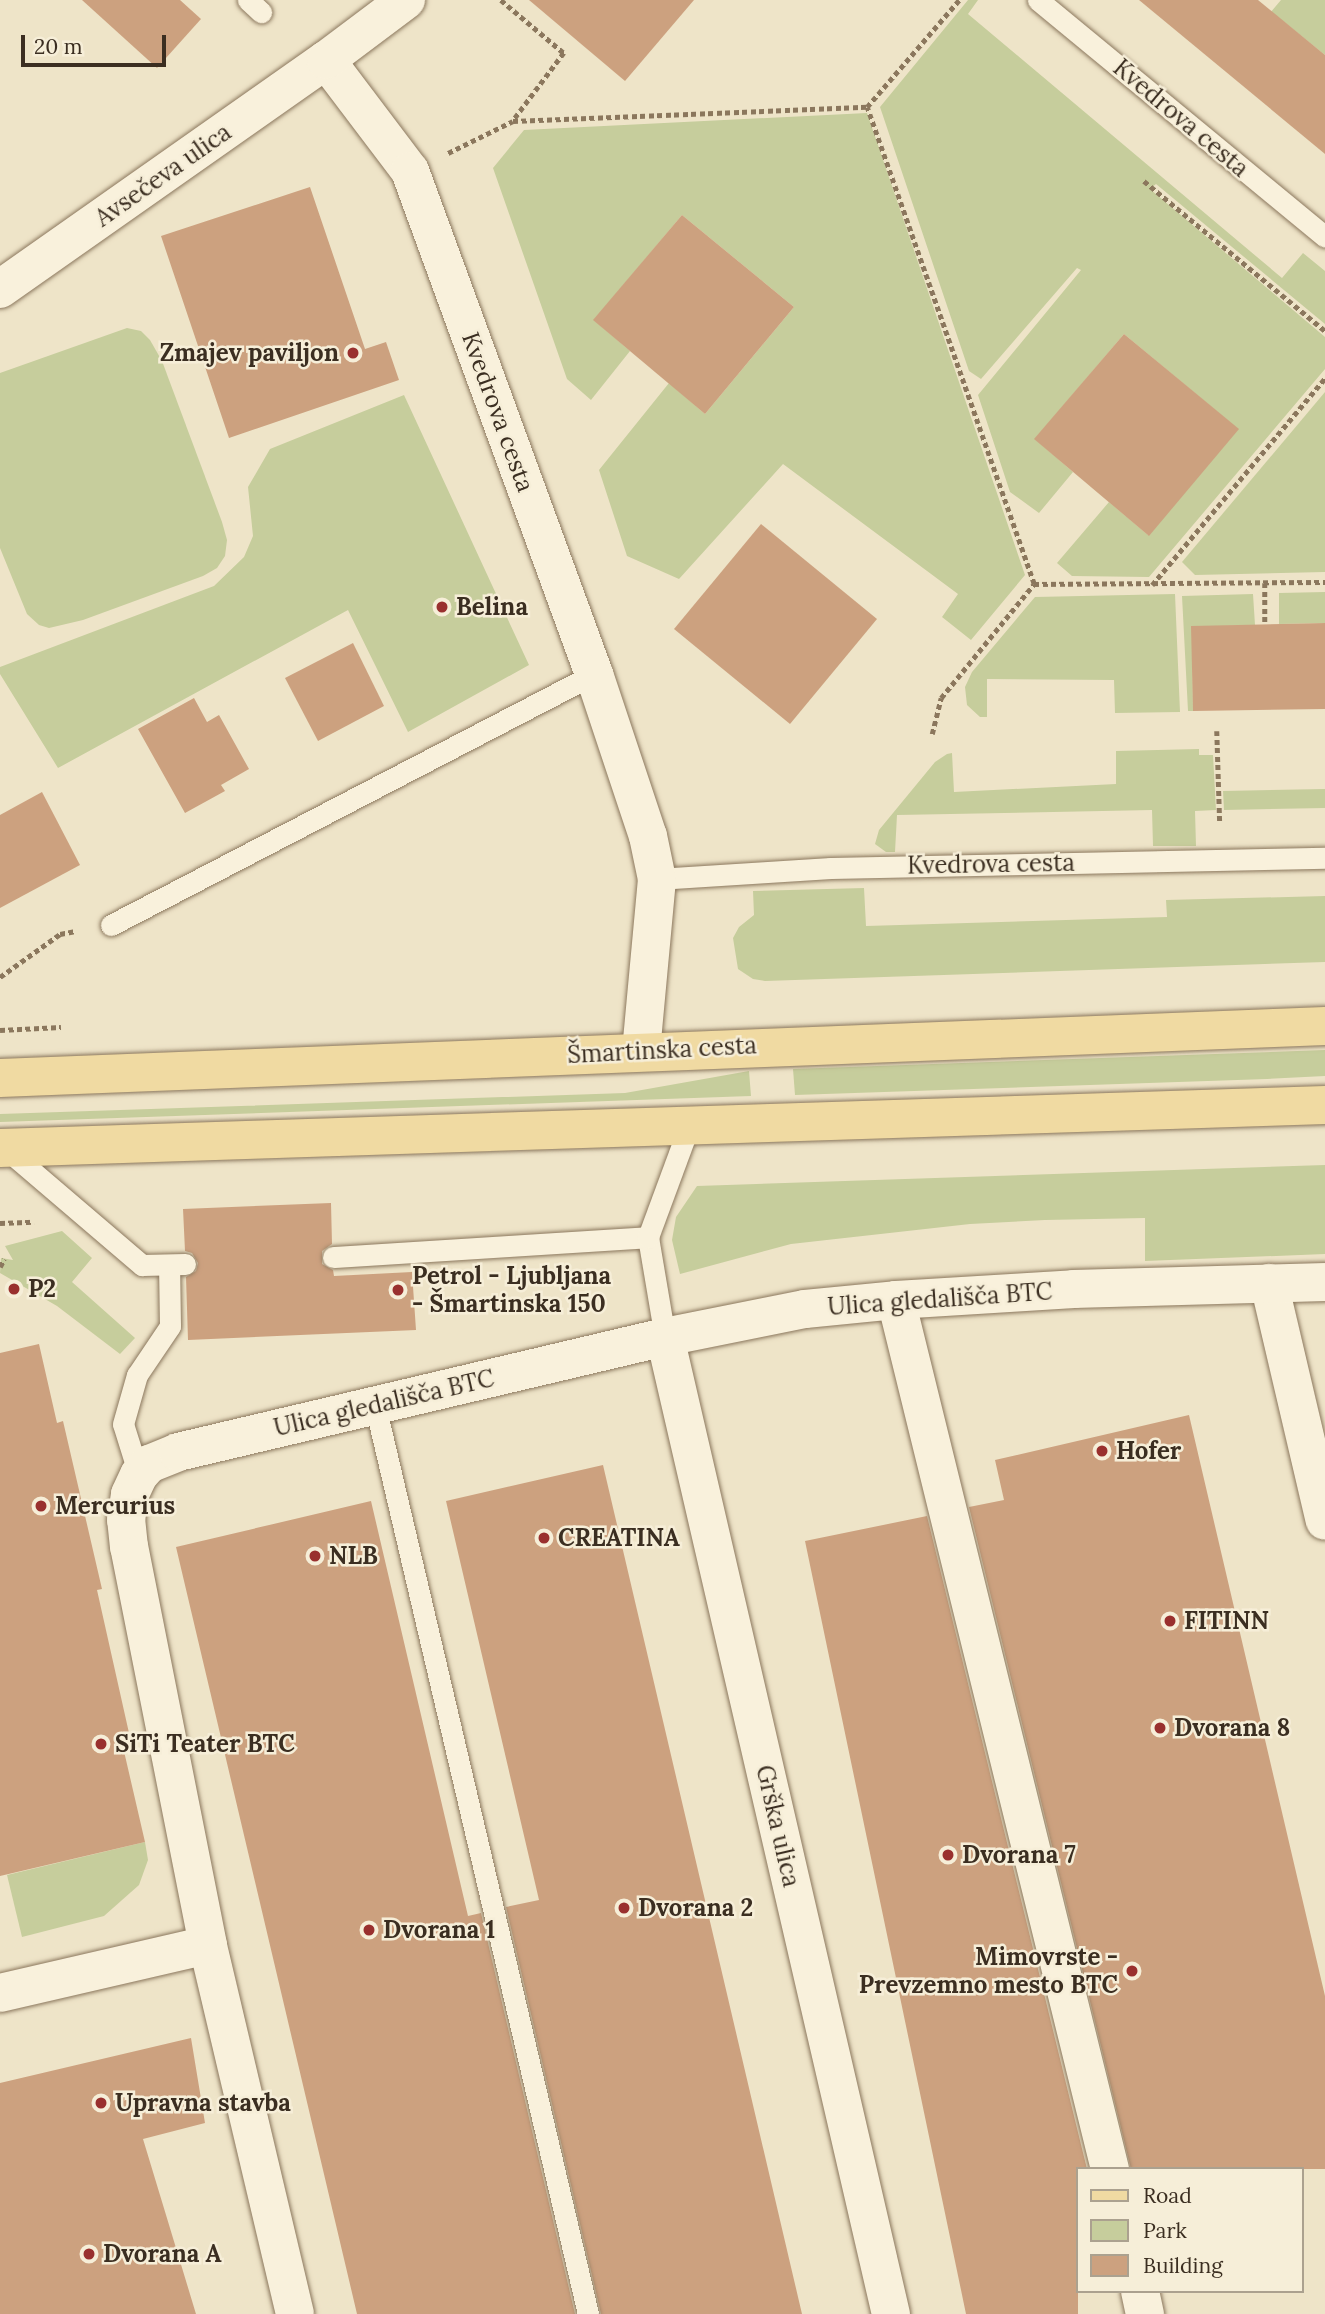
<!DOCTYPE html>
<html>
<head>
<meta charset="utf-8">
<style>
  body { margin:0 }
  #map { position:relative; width:1325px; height:2314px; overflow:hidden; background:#eee4c8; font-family:Lora,serif }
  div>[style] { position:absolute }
  .green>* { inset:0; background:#c6cd9c }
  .building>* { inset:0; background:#cca17f }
  .path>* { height:4.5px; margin-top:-2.25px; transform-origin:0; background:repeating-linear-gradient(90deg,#8b775d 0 5px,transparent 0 8.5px) }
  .roads { filter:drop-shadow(0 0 2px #8b775d) drop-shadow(0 0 2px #8b775d) }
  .service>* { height:21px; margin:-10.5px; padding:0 10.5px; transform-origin:10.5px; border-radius:10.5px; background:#f9f1dc }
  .minor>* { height:38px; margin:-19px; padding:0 19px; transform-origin:19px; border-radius:19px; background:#f9f1dc }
  .primary>* { height:38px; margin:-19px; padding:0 19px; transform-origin:19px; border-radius:19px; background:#f0daa2 }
  .dots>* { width:19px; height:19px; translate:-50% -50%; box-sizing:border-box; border:4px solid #f6eed8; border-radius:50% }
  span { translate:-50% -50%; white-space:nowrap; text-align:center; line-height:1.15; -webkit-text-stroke:5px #f6eed8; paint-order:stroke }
  .street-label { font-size:24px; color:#3b2e21 }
  .poi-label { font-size:24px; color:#3b2e21; font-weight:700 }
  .right { translate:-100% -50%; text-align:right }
  .left { translate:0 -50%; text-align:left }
  .legend { position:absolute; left:1076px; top:2167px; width:228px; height:126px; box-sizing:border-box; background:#f6eed8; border:2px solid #aba18f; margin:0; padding:9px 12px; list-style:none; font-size:21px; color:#3b2e21 }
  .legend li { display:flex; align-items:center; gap:14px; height:35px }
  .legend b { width:35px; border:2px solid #aba18f }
  .scale { position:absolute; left:21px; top:35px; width:145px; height:32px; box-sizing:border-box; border:4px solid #3b2e21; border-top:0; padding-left:9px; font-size:21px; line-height:24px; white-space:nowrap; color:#3b2e21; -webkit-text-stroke:5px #f6eed8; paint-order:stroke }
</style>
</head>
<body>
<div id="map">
  <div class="green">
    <div style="clip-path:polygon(968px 0,978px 0,968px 14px,1282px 278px,1303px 253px,1325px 271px,1325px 324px,1156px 184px,1150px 189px,1325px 337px,1325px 369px,1149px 577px,1072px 576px,1057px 563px,1109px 502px,1148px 535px,1238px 429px,1124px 334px,1035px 439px,1073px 472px,1039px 513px,1010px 492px,978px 395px,1081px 270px,1077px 268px,981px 379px,969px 371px,880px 107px)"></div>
    <div style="clip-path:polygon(1281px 0,1325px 0,1325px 55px,1283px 21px,1264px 20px)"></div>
    <div style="clip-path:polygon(867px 113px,1025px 575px,971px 640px,942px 617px,958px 594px,783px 464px,679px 579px,627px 556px,599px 470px,669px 383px,705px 414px,794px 307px,682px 215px,594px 320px,630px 351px,591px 400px,567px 379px,493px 168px,524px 130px)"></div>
    <div style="clip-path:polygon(127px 328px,141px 331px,150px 340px,162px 361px,222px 522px,227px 540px,225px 556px,217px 568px,203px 576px,83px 620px,49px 628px,39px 625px,27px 614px,0 548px,0 373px)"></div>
    <div style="clip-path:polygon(1325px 392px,1325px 572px,1195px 575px,1182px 562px)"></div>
    <div style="clip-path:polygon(404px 395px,529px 665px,408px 732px,348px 610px,58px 768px,0 674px,0 667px,214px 586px,244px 557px,253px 536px,248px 487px,270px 449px)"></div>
    <div style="clip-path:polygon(1325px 592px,1325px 623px,1279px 624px,1279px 593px)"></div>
    <div style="clip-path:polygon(1175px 594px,1180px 712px,1115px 713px,1114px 680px,987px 679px,987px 717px,980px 717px,967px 705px,965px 687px,972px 672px,1035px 597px)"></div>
    <div style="clip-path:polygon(1253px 594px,1255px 625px,1192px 627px,1193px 711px,1188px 711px,1182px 596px)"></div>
    <div style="clip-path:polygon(1199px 749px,1199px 755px,1213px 755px,1216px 810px,1195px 811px,1196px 846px,1153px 846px,1152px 810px,897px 815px,895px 852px,886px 852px,875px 844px,879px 830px,935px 762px,947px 754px,952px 753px,954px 792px,1116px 784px,1116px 751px)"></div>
    <div style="clip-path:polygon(1325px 789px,1325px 808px,1224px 810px,1223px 791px)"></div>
    <div style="clip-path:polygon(864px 888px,866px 926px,1167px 917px,1166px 900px,1325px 896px,1325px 962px,765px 981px,753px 979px,738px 969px,733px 938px,739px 927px,754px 915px,753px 891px)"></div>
    <div style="clip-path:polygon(1325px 1050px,1325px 1076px,1267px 1079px,795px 1095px,793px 1069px)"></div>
    <div style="clip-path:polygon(749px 1071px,751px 1096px,0 1122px,0 1114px,625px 1093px)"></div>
    <div style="clip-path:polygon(1325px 1165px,1325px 1254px,1145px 1261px,1145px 1218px,1045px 1220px,970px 1224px,791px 1244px,680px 1274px,672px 1240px,676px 1217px,697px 1186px)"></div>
    <div style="clip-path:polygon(62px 1231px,92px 1258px,72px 1282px,135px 1338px,120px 1354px,57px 1306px,0 1273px,1px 1258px,13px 1260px,5px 1246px)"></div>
    <div style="clip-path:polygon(145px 1842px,148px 1860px,139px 1885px,104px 1916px,22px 1937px,7px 1875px)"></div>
  </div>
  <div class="building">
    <div style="clip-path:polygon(82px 0,180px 0,201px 19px,157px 68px)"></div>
    <div style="clip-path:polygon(529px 0,694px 0,625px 81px)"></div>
    <div style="clip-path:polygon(1139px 0,1258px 0,1325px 55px,1325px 154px)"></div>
    <div style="clip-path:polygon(310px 187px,365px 349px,386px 342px,399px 380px,229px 438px,161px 236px)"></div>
    <div style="clip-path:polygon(682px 215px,794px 307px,705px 414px,593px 320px)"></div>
    <div style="clip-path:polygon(1124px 334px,1239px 429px,1149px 536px,1034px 439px)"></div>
    <div style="clip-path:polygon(761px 524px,877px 619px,790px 724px,674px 629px)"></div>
    <div style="clip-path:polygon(1325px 623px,1325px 709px,1193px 711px,1191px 626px)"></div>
    <div style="clip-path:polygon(353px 643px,384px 706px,318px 741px,285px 678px)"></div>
    <div style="clip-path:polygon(194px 698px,207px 722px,219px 715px,249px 769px,221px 785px,225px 791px,185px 813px,138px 729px)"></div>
    <div style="clip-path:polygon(42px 792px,80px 865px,0 908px,0 815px)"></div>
    <div style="clip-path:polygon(331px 1203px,332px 1244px,322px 1251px,322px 1264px,333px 1270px,334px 1276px,412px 1272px,416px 1330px,188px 1340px,186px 1277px,196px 1271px,198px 1263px,192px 1253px,185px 1251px,183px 1209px)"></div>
    <div style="clip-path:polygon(39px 1344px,57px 1423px,63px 1421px,102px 1589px,97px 1590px,129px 1733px,120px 1734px,145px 1842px,0 1876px,0 1353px)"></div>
    <div style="clip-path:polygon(1189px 1415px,1325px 1996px,1325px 2169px,1131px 2169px,969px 1507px,1004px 1500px,995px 1460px)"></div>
    <div style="clip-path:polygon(603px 1465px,802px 2314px,601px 2314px,506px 1907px,539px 1900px,446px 1501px)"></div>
    <div style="clip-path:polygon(371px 1501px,468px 1916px,481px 1913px,575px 2314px,357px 2314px,176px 1547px)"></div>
    <div style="clip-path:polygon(927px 1516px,1087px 2169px,1078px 2169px,1078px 2314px,966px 2314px,805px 1541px)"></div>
    <div style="clip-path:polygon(191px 2038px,205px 2123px,143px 2139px,196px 2314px,0 2314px,0 2083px)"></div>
  </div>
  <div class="path">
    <div style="left:501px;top:0;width:82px;rotate:40.1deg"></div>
    <div style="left:564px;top:53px;width:85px;rotate:126.9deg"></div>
    <div style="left:448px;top:153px;width:72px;rotate:-26.2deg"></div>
    <div style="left:513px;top:121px;width:354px;rotate:-2.3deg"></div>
    <div style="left:1144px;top:181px;width:235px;rotate:39.6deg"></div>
    <div style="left:1265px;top:583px;width:42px;rotate:90deg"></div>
    <div style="left:1034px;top:584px;width:291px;rotate:-0.4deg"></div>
    <div style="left:1152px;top:585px;width:270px;rotate:-50.1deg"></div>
    <div style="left:1217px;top:731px;width:93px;rotate:88.2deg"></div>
    <div style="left:932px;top:734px;width:37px;rotate:-76deg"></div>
    <div style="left:941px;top:698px;width:147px;rotate:-50.8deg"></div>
    <div style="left:1034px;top:584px;width:505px;rotate:-109.3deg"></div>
    <div style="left:867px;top:107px;width:141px;rotate:-49.3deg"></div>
    <div style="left:0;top:977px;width:74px;rotate:-35.6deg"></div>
    <div style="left:60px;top:934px;width:16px;rotate:-11deg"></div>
    <div style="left:0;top:1030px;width:61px;rotate:-2.8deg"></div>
    <div style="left:0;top:1223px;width:34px;rotate:-2deg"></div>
    <div style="left:0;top:1267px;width:9px;rotate:-63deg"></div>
  </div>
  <div class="roads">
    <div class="service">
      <div style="left:248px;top:0;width:18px;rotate:43deg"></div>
      <div style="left:1038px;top:0;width:372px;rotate:39.5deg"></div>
      <div style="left:657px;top:879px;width:174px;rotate:-3.6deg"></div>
      <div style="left:831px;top:868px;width:494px;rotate:-1.2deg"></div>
      <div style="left:111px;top:925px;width:544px;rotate:-27.46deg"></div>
      <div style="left:6px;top:1149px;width:179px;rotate:40.5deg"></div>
      <div style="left:142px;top:1265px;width:43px;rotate:-1.3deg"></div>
      <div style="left:648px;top:1237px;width:101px;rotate:80.4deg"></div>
      <div style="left:333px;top:1257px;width:316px;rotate:-3.6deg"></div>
      <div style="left:648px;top:1237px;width:118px;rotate:-69.7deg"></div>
      <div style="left:375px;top:1405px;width:934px;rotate:76.81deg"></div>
      <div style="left:139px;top:1475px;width:53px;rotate:-107.4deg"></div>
      <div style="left:123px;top:1424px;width:51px;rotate:-74.1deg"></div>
      <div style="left:137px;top:1375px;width:59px;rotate:-56deg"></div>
      <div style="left:170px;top:1326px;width:61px;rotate:-90.9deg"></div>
    </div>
    <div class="minor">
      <div style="left:326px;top:60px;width:139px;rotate:52.9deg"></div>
      <div style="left:410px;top:171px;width:536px;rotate:69.91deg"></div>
      <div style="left:594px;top:674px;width:171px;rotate:71.6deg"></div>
      <div style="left:648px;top:836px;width:44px;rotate:78.2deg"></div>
      <div style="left:657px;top:879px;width:172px;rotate:95.3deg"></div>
      <div style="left:0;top:289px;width:398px;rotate:-35.1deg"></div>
      <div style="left:326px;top:60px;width:100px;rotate:-36.9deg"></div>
      <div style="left:1269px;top:1283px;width:244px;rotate:76.8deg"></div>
      <div style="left:896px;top:1300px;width:895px;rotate:76.17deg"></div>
      <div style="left:665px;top:1337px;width:1003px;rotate:76.98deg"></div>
      <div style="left:0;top:1993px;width:213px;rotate:-13deg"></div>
      <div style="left:1140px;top:2291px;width:24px;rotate:78deg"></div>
      <div style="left:295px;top:2314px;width:379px;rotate:-103.3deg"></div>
      <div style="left:208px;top:1945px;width:406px;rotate:-101.2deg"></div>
      <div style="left:129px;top:1547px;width:27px;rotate:-96deg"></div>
      <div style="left:126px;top:1520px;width:26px;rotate:-81deg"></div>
      <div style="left:130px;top:1494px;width:21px;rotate:-65deg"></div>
      <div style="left:139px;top:1475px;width:15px;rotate:-48deg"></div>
      <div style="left:149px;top:1464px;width:31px;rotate:-22deg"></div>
      <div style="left:178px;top:1452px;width:500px;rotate:-13.29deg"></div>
      <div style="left:665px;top:1337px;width:143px;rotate:-11.3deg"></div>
      <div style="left:805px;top:1309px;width:91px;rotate:-5.6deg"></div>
      <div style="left:896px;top:1300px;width:178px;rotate:-3.5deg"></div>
      <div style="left:1074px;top:1289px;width:251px;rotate:-1.6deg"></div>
    </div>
    <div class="primary">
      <div style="left:0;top:1078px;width:1326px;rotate:-2.25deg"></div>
      <div style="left:0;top:1148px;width:1326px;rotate:-1.86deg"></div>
    </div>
  </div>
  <div class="dots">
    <div style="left:353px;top:353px;background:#99302e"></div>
    <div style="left:442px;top:607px;background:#99302e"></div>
    <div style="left:14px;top:1289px;background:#99302e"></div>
    <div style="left:398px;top:1290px;background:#99302e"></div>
    <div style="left:1102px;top:1451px;background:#99302e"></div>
    <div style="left:41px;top:1506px;background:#99302e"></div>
    <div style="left:544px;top:1538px;background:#99302e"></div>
    <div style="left:315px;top:1556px;background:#99302e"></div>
    <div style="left:1170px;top:1621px;background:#99302e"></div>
    <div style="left:1160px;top:1728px;background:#99302e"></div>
    <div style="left:101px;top:1744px;background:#99302e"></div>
    <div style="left:948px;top:1855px;background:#99302e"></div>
    <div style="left:624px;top:1908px;background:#99302e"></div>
    <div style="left:369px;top:1930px;background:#99302e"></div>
    <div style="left:1132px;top:1971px;background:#99302e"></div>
    <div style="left:101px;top:2103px;background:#99302e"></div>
    <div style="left:89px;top:2254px;background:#99302e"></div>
  </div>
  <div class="street-label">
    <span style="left:1181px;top:118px;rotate:40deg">Kvedrova cesta</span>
    <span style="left:163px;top:175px;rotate:-35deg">Avsečeva ulica</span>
    <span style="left:498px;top:412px;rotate:70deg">Kvedrova cesta</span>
    <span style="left:991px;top:864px;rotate:-1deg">Kvedrova cesta</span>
    <span style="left:662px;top:1050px;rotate:-3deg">Šmartinska cesta</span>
    <span style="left:940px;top:1299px;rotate:-4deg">Ulica gledališča BTC</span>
    <span style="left:384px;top:1403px;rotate:-13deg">Ulica gledališča BTC</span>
    <span style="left:778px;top:1826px;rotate:77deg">Grška ulica</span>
  </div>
  <div class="poi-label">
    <span class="right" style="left:339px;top:353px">Zmajev paviljon</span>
    <span class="left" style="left:456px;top:607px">Belina</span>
    <span class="left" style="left:412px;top:1290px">Petrol - Ljubljana<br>- Šmartinska 150</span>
    <span class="left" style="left:28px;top:1289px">P2</span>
    <span class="left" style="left:1116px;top:1451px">Hofer</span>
    <span class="left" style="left:55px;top:1506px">Mercurius</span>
    <span class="left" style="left:558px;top:1538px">CREATINA</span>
    <span class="left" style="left:329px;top:1556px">NLB</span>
    <span class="left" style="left:1184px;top:1621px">FITINN</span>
    <span class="left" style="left:1174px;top:1728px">Dvorana 8</span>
    <span class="left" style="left:115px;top:1744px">SiTi Teater BTC</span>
    <span class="left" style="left:962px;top:1855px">Dvorana 7</span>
    <span class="left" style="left:638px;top:1908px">Dvorana 2</span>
    <span class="left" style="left:383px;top:1930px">Dvorana 1</span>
    <span class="right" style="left:1118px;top:1971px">Mimovrste -<br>Prevzemno mesto BTC</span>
    <span class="left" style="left:115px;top:2103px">Upravna stavba</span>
    <span class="left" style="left:103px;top:2254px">Dvorana A</span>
  </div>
  <ul class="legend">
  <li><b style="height:9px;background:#f0daa2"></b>Road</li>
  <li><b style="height:19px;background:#c6cd9c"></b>Park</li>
  <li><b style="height:19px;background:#cca17f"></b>Building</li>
  </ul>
  <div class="scale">20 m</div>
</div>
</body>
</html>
